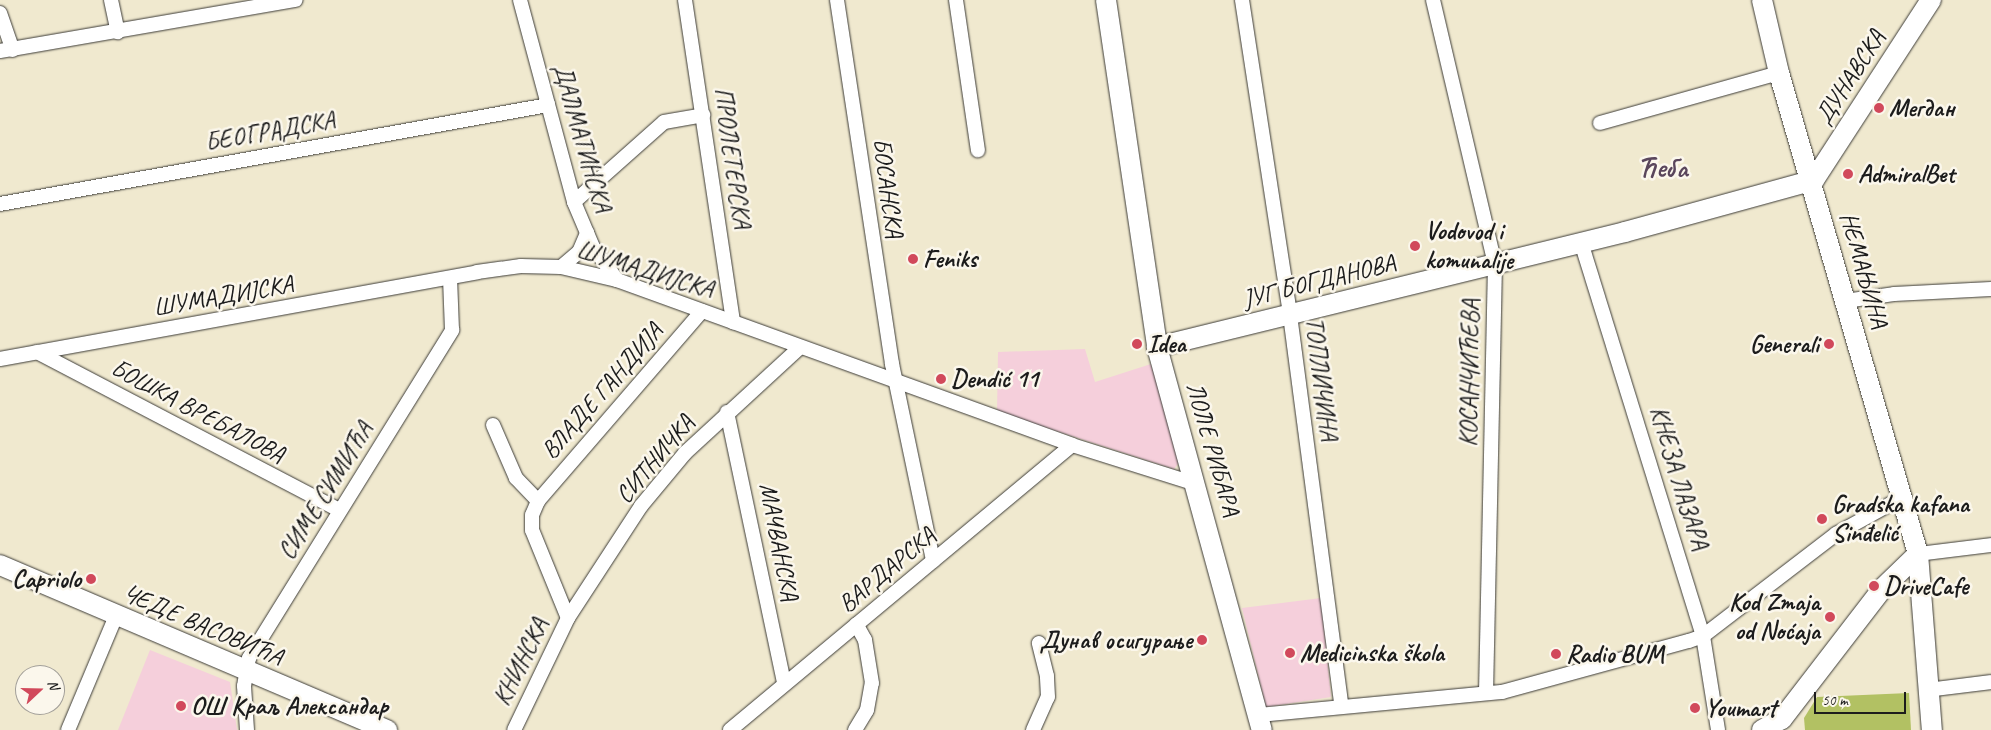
<!DOCTYPE html>
<html>
<head>
<meta charset="utf-8">
<style>
  body { margin:0 }
  #map { position:relative; width:1991px; height:730px; overflow:hidden; background:#f0e9cf; font-family:Caveat,sans-serif }
  div>[style] { position:absolute }
  .built>* { inset:0; background:#f5cfdb }
  .green>* { inset:0; background:#b2c163 }
  .roads { filter:drop-shadow(0 0 1px #3c3b37) drop-shadow(0 0 1px #3c3b37) }
  .street>* { height:14px; margin:-7px; padding:0 7px; transform-origin:7px; border-radius:7px; background:#fff }
  .secondary>* { height:20px; margin:-10px; padding:0 10px; transform-origin:10px; border-radius:10px; background:#fff }
  .dots>* { width:14px; height:14px; translate:-50% -50%; box-sizing:border-box; border:2px solid #fbf7ec; border-radius:50% }
  span { translate:-50% -50%; white-space:nowrap; text-align:center; line-height:1.15; -webkit-text-stroke:5px #fbf7ec; paint-order:stroke }
  .street-label { font-size:25px; color:#1c1c1c }
  .poi-label { font-size:25px; color:#1c1c1c; font-weight:700 }
  .left { translate:0 -50%; text-align:left }
  .right { translate:-100% -50%; text-align:right }
  .quarter-label { font-size:28px; color:#5a465c; font-weight:700 }
  .north { position:absolute; left:15px; top:665px; width:50px; height:50px; box-sizing:border-box; background:#fbf7ec; border:1px solid #a29f99; border-radius:50%; rotate:69deg; font-size:14px; font-weight:700; line-height:20px; text-align:center; color:#1c1c1c }
  .north::after { content:''; display:block; margin:auto; width:18px; height:22px; background:#d1495b; clip-path:polygon(50% 0,100% 100%,50% 72%,0 100%) }
  .scale { position:absolute; left:1814px; top:692px; width:92px; height:22px; box-sizing:border-box; border:2px solid #1c1c1c; border-top:0; padding-left:6px; font-size:15px; line-height:18px; white-space:nowrap; color:#1c1c1c; -webkit-text-stroke:4px #fbf7ec; paint-order:stroke }
</style>
</head>
<body>
<div id="map">
  <div class="built">
    <div style="clip-path:polygon(1085px 349px,1095px 382px,1151px 364px,1181px 460px,1174px 469px,997px 412px,998px 352px)"></div>
    <div style="clip-path:polygon(1321px 598px,1331px 697px,1266px 707px,1242px 608px)"></div>
    <div style="clip-path:polygon(150px 650px,230px 682px,237px 730px,118px 730px)"></div>
  </div>
  <div class="green">
    <div style="clip-path:polygon(1909px 693px,1911px 730px,1805px 730px,1804px 718px,1817px 697px)"></div>
  </div>
  <div class="roads">
    <div class="street">
      <div style="left:111px;top:0;width:33px;rotate:78deg"></div>
      <div style="left:520px;top:0;width:209px;rotate:75deg"></div>
      <div style="left:574px;top:202px;width:49px;rotate:67.1deg"></div>
      <div style="left:593px;top:247px;width:41px;rotate:54deg"></div>
      <div style="left:685px;top:0;width:326px;rotate:81.5deg"></div>
      <div style="left:837px;top:0;width:368px;rotate:81.4deg"></div>
      <div style="left:892px;top:364px;width:201px;rotate:78.2deg"></div>
      <div style="left:956px;top:0;width:152px;rotate:81.7deg"></div>
      <div style="left:1242px;top:0;width:319px;rotate:81.3deg"></div>
      <div style="left:1290px;top:315px;width:393px;rotate:82.5deg"></div>
      <div style="left:1433px;top:0;width:271px;rotate:76.8deg"></div>
      <div style="left:1495px;top:264px;width:429px;rotate:91.2deg"></div>
      <div style="left:0;top:13px;width:39px;rotate:71deg"></div>
      <div style="left:0;top:51px;width:300px;rotate:-9.8deg"></div>
      <div style="left:1600px;top:123px;width:186px;rotate:-15.6deg"></div>
      <div style="left:574px;top:202px;width:120px;rotate:-41.6deg"></div>
      <div style="left:664px;top:122px;width:40px;rotate:-10deg"></div>
      <div style="left:0;top:204px;width:557px;rotate:-10.24deg"></div>
      <div style="left:1581px;top:242px;width:412px;rotate:72.8deg"></div>
      <div style="left:1703px;top:636px;width:95px;rotate:80.9deg"></div>
      <div style="left:561px;top:267px;width:23px;rotate:-40deg"></div>
      <div style="left:579px;top:252px;width:21px;rotate:-67deg"></div>
      <div style="left:1845px;top:301px;width:49px;rotate:-8.1deg"></div>
      <div style="left:1894px;top:294px;width:97px;rotate:-3deg"></div>
      <div style="left:37px;top:352px;width:341px;rotate:27.6deg"></div>
      <div style="left:0;top:359px;width:485px;rotate:-10.3deg"></div>
      <div style="left:477px;top:272px;width:44px;rotate:-7.8deg"></div>
      <div style="left:521px;top:266px;width:40px;rotate:1.4deg"></div>
      <div style="left:561px;top:267px;width:57px;rotate:13.1deg"></div>
      <div style="left:617px;top:280px;width:484px;rotate:19.9deg"></div>
      <div style="left:1072px;top:445px;width:130px;rotate:17.5deg"></div>
      <div style="left:727px;top:412px;width:277px;rotate:78.1deg"></div>
      <div style="left:493px;top:425px;width:58px;rotate:66.5deg"></div>
      <div style="left:516px;top:478px;width:32px;rotate:46deg"></div>
      <div style="left:538px;top:501px;width:15px;rotate:113deg"></div>
      <div style="left:532px;top:515px;width:15px;rotate:90deg"></div>
      <div style="left:532px;top:530px;width:95px;rotate:67.8deg"></div>
      <div style="left:568px;top:618px;width:124px;rotate:115.7deg"></div>
      <div style="left:538px;top:501px;width:251px;rotate:-49.2deg"></div>
      <div style="left:1918px;top:554px;width:74px;rotate:-7deg"></div>
      <div style="left:568px;top:618px;width:134px;rotate:-56.9deg"></div>
      <div style="left:641px;top:506px;width:69px;rotate:-50.3deg"></div>
      <div style="left:685px;top:453px;width:155px;rotate:-42.6deg"></div>
      <div style="left:1927px;top:690px;width:64px;rotate:-7.1deg"></div>
      <div style="left:1258px;top:715px;width:245px;rotate:-5.4deg"></div>
      <div style="left:1502px;top:692px;width:194px;rotate:-15.3deg"></div>
      <div style="left:1689px;top:641px;width:15px;rotate:-20deg"></div>
      <div style="left:1703px;top:636px;width:168px;rotate:-37.5deg"></div>
      <div style="left:1836px;top:534px;width:77px;rotate:-28.9deg"></div>
      <div style="left:68px;top:730px;width:124px;rotate:-67.2deg"></div>
      <div style="left:247px;top:730px;width:44px;rotate:-93.9deg"></div>
      <div style="left:244px;top:686px;width:28px;rotate:-80deg"></div>
      <div style="left:249px;top:658px;width:386px;rotate:-58.2deg"></div>
      <div style="left:452px;top:330px;width:52px;rotate:-92.2deg"></div>
      <div style="left:730px;top:730px;width:445px;rotate:-39.8deg"></div>
      <div style="left:855px;top:730px;width:23px;rotate:-59deg"></div>
      <div style="left:867px;top:710px;width:27px;rotate:-80deg"></div>
      <div style="left:872px;top:683px;width:44px;rotate:-99.2deg"></div>
      <div style="left:865px;top:640px;width:18px;rotate:-119deg"></div>
      <div style="left:1033px;top:730px;width:36px;rotate:-66deg"></div>
      <div style="left:1048px;top:697px;width:21px;rotate:-93deg"></div>
      <div style="left:1047px;top:676px;width:34px;rotate:-104deg"></div>
    </div>
    <div class="secondary">
      <div style="left:1106px;top:0;width:351px;rotate:81.6deg"></div>
      <div style="left:1157px;top:347px;width:397px;rotate:74.7deg"></div>
      <div style="left:1762px;top:0;width:75px;rotate:76.9deg"></div>
      <div style="left:1779px;top:73px;width:501px;rotate:73.88deg"></div>
      <div style="left:1918px;top:554px;width:177px;rotate:85.5deg"></div>
      <div style="left:1157px;top:347px;width:482px;rotate:-13.8deg"></div>
      <div style="left:1625px;top:232px;width:196px;rotate:-15.4deg"></div>
      <div style="left:1814px;top:180px;width:215px;rotate:-57deg"></div>
      <div style="left:0;top:565px;width:421px;rotate:23.1deg"></div>
      <div style="left:1762px;top:730px;width:23px;rotate:-29deg"></div>
      <div style="left:1782px;top:719px;width:165px;rotate:-52.4deg"></div>
      <div style="left:1883px;top:588px;width:49px;rotate:-44.2deg"></div>
    </div>
  </div>
  <div class="dots">
    <div style="left:1879px;top:108px;background:#d1495b"></div>
    <div style="left:1848px;top:174px;background:#d1495b"></div>
    <div style="left:1415px;top:246px;background:#d1495b"></div>
    <div style="left:913px;top:259px;background:#d1495b"></div>
    <div style="left:1137px;top:344px;background:#d1495b"></div>
    <div style="left:1829px;top:344px;background:#d1495b"></div>
    <div style="left:941px;top:379px;background:#d1495b"></div>
    <div style="left:1822px;top:519px;background:#d1495b"></div>
    <div style="left:91px;top:579px;background:#d1495b"></div>
    <div style="left:1874px;top:586px;background:#d1495b"></div>
    <div style="left:1830px;top:617px;background:#d1495b"></div>
    <div style="left:1202px;top:640px;background:#d1495b"></div>
    <div style="left:1290px;top:653px;background:#d1495b"></div>
    <div style="left:1556px;top:654px;background:#d1495b"></div>
    <div style="left:181px;top:706px;background:#d1495b"></div>
    <div style="left:1695px;top:708px;background:#d1495b"></div>
  </div>
  <div class="street-label">
    <span style="left:1850px;top:77px;rotate:-57deg">ДУНАВСКА</span>
    <span style="left:270px;top:132px;rotate:-10deg">БЕОГРАДСКА</span>
    <span style="left:582px;top:138px;rotate:74deg">ДАЛМАТИНСКА</span>
    <span style="left:732px;top:158px;rotate:82deg">ПРОЛЕТЕРСКА</span>
    <span style="left:888px;top:188px;rotate:82deg">БОСАНСКА</span>
    <span style="left:645px;top:270px;rotate:17deg">ШУМАДИЈСКА</span>
    <span style="left:1864px;top:270px;rotate:74deg">НЕМАЊИНА</span>
    <span style="left:1319px;top:281px;rotate:-14deg">ЈУГ БОГДАНОВА</span>
    <span style="left:223px;top:296px;rotate:-10deg">ШУМАДИЈСКА</span>
    <span style="left:1470px;top:373px;rotate:-89deg">КОСАНЧИЋЕВА</span>
    <span style="left:1321px;top:379px;rotate:83deg">ТОПЛИЧИНА</span>
    <span style="left:602px;top:391px;rotate:-49deg">ВЛАДЕ ГАНДИЈА</span>
    <span style="left:198px;top:411px;rotate:28deg">БОШКА ВРЕБАЛОВА</span>
    <span style="left:1213px;top:449px;rotate:74deg">ЛОЛЕ РИБАРА</span>
    <span style="left:655px;top:459px;rotate:-50deg">СИТНИЧКА</span>
    <span style="left:1679px;top:478px;rotate:73deg">КНЕЗА ЛАЗАРА</span>
    <span style="left:326px;top:491px;rotate:-58deg">СИМЕ СИМИЋА</span>
    <span style="left:779px;top:542px;rotate:79deg">МАЧВАНСКА</span>
    <span style="left:887px;top:570px;rotate:-40deg">ВАРДАРСКА</span>
    <span style="left:203px;top:625px;rotate:23deg">ЧЕДЕ ВАСОВИЋА</span>
    <span style="left:521px;top:662px;rotate:-64deg">КНИНСКА</span>
  </div>
  <div class="poi-label">
    <span class="left" style="left:1889px;top:108px">Мегдан</span>
    <span class="left" style="left:1858px;top:174px">AdmiralBet</span>
    <span class="left" style="left:1425px;top:246px">Vodovod i<br>komunalije</span>
    <span class="left" style="left:923px;top:259px">Feniks</span>
    <span class="left" style="left:1147px;top:344px">Idea</span>
    <span class="right" style="left:1819px;top:344px">Generali</span>
    <span class="left" style="left:951px;top:379px">Dendić 11</span>
    <span class="left" style="left:1832px;top:519px">Gradska kafana<br>Sinđelić</span>
    <span class="right" style="left:81px;top:579px">Capriolo</span>
    <span class="left" style="left:1884px;top:586px">DriveCafe</span>
    <span class="right" style="left:1820px;top:617px">Kod Zmaja<br>od Noćaja</span>
    <span class="right" style="left:1192px;top:640px">Дунав осигурање</span>
    <span class="left" style="left:1300px;top:653px">Medicinska škola</span>
    <span class="left" style="left:1566px;top:654px">Radio BUM</span>
    <span class="left" style="left:191px;top:706px">ОШ Краљ Александар</span>
    <span class="left" style="left:1705px;top:708px">Youmart</span>
  </div>
  <div class="quarter-label">
    <span style="left:1662px;top:168px">Ћеба</span>
  </div>
  <div class="north">N</div>
  <div class="scale">50 m</div>
</div>
</body>
</html>
